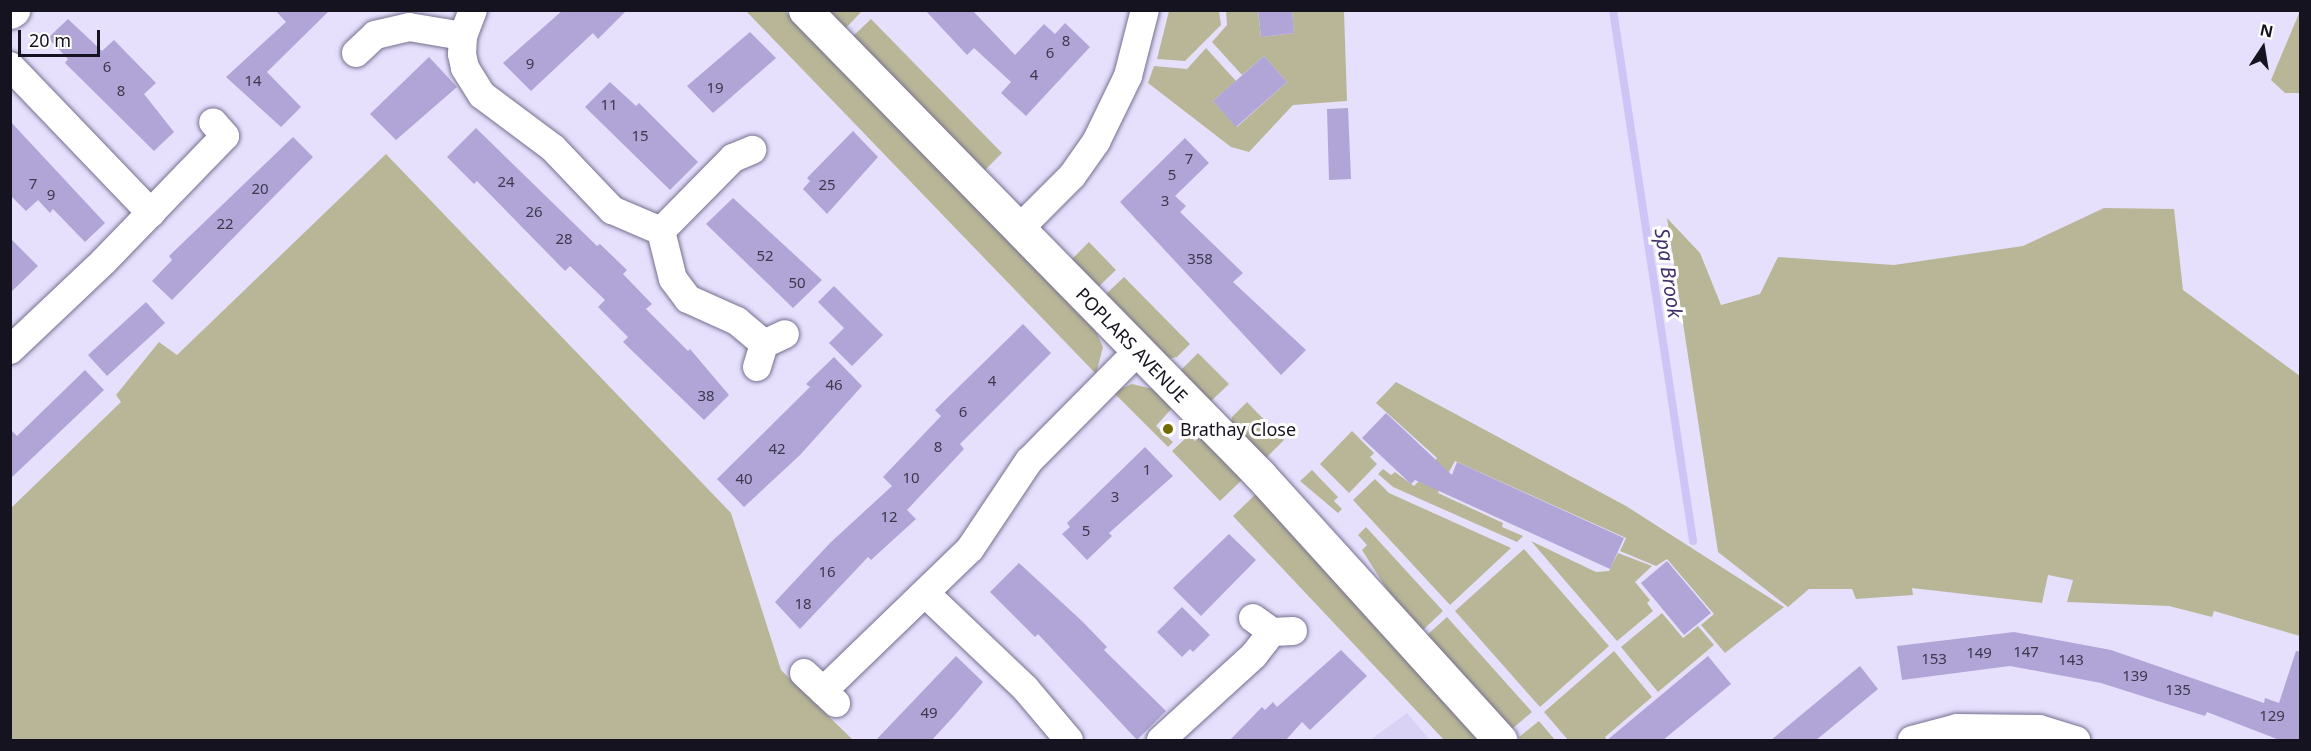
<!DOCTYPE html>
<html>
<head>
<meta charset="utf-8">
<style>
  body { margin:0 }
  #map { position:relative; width:2311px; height:751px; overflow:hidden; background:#e6e0fd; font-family:"Noto Sans",sans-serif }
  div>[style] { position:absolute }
  .built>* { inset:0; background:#d9d2f5 }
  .green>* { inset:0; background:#b9b697 }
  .stream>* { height:8px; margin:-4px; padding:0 4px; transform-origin:4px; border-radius:4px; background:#cfc4f6 }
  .building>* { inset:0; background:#b0a5d6 }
  .roads { filter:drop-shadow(0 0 2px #766f8f) drop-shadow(0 0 2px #766f8f) }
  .minor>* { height:28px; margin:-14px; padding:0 14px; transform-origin:14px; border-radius:14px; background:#fff }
  .tertiary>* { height:33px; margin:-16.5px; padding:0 16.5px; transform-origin:16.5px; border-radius:16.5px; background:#fff }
  .dots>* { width:16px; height:16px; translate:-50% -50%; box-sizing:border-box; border:3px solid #fff; border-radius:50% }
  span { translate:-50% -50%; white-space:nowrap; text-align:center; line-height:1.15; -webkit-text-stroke:6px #fff; paint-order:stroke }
  .number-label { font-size:15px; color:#3c384e }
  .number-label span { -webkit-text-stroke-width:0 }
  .street-label { font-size:18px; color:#161320 }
  .poi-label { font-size:18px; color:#161320 }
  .left { translate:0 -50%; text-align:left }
  .water-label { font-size:20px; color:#422f6b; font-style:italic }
  .frame { position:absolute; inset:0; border:12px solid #161320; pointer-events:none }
  .north { position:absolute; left:2233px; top:18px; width:60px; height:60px; -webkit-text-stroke:4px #fff; paint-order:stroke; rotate:12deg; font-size:16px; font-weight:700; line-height:24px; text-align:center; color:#161320 }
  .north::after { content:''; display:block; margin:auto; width:21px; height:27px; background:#161320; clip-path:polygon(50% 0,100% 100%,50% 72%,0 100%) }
  .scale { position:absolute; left:18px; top:30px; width:82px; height:27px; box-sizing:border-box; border:3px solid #161320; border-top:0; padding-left:8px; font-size:18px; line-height:21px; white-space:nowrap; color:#161320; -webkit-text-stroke:4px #fff; paint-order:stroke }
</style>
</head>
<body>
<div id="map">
  <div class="built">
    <div style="clip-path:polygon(1407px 713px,1430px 740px,1370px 740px)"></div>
  </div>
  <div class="green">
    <div style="clip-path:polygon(863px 10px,844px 30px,825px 11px)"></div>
    <div style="clip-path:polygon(746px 11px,785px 11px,1093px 325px,1103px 347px,1096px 374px)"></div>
    <div style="clip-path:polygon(1169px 11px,1219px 11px,1221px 25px,1185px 61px,1157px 59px)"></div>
    <div style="clip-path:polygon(1226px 11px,1258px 11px,1261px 37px,1294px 33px,1292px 11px,1344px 11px,1347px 101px,1293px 105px,1249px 152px,1231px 147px,1148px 83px,1154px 66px,1187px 69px,1206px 48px,1236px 81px,1213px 101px,1237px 127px,1287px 82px,1264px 56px,1242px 75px,1212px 42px,1227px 25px)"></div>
    <div style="clip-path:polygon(2300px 11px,2300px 93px,2285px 93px,2271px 80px)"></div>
    <div style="clip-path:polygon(871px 19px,1002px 153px,982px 173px,851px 38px)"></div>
    <div style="clip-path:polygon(386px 154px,731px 513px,781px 670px,853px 740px,11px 740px,11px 508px,121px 402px,116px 395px,159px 342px,177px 355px)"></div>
    <div style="clip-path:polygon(2104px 208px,2174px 209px,2183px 290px,2300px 376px,2300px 636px,2214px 611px,2212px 617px,2169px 606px,2067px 602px,2073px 580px,2048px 575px,2042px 603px,1912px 588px,1913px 595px,1856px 599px,1852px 589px,1809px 589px,1788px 607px,1718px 552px,1667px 218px,1700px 253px,1721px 305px,1760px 294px,1778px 257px,1894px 265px,2023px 246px)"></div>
    <div style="clip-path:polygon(1089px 242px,1116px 270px,1096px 289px,1070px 261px)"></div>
    <div style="clip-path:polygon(1124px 277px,1190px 344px,1177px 357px,1168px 359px,1105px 295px)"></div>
    <div style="clip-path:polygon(1198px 353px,1229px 384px,1210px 402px,1180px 371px)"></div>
    <div style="clip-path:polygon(1396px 382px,1626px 506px,1784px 607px,1725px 653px,1701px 625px,1714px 614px,1667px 559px,1656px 566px,1620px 551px,1626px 538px,1455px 461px,1449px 472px,1432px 465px,1437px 458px,1376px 403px)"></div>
    <div style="clip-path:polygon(1132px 384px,1153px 389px,1173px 407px,1156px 426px,1173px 442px,1168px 447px,1113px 392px)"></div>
    <div style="clip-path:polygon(1247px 402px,1284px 440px,1265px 459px,1231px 424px,1232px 417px)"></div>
    <div style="clip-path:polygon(1352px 431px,1374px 453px,1370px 457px,1377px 464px,1349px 493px,1320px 464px)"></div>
    <div style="clip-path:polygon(1189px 435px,1195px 441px,1201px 435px,1245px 477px,1220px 501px,1172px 451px)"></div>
    <div style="clip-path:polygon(1383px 469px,1391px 475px,1395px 472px,1414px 486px,1425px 475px,1442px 483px,1438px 493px,1503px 523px,1502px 527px,1523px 536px,1517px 542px,1393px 487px,1378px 474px)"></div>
    <div style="clip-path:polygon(1312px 470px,1338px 497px,1334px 501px,1342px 509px,1338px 513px,1300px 481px)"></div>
    <div style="clip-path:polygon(1375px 479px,1389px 493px,1511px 548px,1450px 605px,1353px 500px)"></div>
    <div style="clip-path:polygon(1259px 491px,1481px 740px,1444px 740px,1233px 516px)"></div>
    <div style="clip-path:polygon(1366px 527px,1443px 611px,1423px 630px,1393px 599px,1362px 550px,1367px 545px,1358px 535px)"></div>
    <div style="clip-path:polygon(1531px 541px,1596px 572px,1609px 571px,1618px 553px,1652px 566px,1635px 582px,1650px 600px,1647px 603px,1653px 611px,1617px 641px)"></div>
    <div style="clip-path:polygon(1524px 549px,1609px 646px,1540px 707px,1455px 611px)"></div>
    <div style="clip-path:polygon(1662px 613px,1683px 638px,1698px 626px,1714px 645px,1658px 692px,1621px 647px)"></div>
    <div style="clip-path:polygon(1447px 617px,1532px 712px,1512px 729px,1427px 635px)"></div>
    <div style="clip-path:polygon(1614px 651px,1652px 697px,1605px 737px,1607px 740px,1568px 740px,1544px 712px)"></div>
    <div style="clip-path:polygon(1539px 721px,1555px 740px,1522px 740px,1519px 737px)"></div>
  </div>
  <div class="stream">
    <div style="left:1613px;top:10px;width:537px;rotate:81.43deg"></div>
  </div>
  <div class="building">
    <div style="clip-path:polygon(275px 10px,330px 10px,267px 72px,301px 107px,281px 127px,226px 77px,286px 22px)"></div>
    <div style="clip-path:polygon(563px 10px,627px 10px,598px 39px,593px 33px,531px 91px,503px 63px)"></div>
    <div style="clip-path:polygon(925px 10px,972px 10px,1015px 55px,1044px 24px,1055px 34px,1065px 23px,1090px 47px,1026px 116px,1001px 93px,1011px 82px,974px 48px,967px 55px)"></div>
    <div style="clip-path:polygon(1258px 10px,1292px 10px,1294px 33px,1261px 37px)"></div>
    <div style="clip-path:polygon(68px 19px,102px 51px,114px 40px,156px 83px,144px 94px,174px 132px,154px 151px,65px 63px,68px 59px,48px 38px)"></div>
    <div style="clip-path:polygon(750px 32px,776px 58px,713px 113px,687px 86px)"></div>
    <div style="clip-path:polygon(1264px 56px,1287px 82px,1236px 127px,1213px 101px)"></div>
    <div style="clip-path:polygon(429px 57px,457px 87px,396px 140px,370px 114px)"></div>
    <div style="clip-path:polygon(610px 82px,636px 106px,639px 103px,698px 162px,670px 190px,585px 107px)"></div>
    <div style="clip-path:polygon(1348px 108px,1351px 179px,1329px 180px,1327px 109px)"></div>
    <div style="clip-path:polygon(10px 121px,105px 223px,85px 242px,53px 209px,50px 213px,38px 200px,26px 211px,10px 195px)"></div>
    <div style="clip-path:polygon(476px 128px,597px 246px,600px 244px,627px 270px,623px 274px,652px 304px,646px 309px,688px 351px,690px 349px,729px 395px,704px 420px,623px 342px,628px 337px,598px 307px,605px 300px,570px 266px,565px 271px,477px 181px,474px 184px,447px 157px)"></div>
    <div style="clip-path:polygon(853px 131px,878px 157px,827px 214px,803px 189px,810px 181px,807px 178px)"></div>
    <div style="clip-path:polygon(293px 137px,313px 157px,172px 300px,152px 281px,172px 260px,169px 256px)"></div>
    <div style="clip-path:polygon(1185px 138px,1209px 163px,1175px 196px,1186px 206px,1180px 212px,1243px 273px,1233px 282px,1306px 350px,1281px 375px,1120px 202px)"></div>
    <div style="clip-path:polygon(733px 198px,822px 280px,793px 308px,706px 224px)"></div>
    <div style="clip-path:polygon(10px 238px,38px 266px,10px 293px)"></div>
    <div style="clip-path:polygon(834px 286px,883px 335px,852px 366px,829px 343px,844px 328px,818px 302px)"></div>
    <div style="clip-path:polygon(146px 302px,165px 323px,107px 376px,88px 355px)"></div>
    <div style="clip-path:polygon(1023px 324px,1051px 353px,960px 444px,964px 449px,907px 510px,916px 519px,871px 560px,868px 557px,800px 629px,775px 602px,830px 543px,892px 486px,883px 477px,941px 416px,935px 410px)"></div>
    <div style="clip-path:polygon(834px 357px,862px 386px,800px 455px,744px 507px,717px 479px,810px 387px,806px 384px)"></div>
    <div style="clip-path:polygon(85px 370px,104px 390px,10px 479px,10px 429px,17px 436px)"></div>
    <div style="clip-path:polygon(1386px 413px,1452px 475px,1457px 462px,1624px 538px,1610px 569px,1415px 480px,1411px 484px,1362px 438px)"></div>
    <div style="clip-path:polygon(1145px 447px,1173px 476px,1109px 533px,1112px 536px,1087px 560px,1062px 534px,1070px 527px,1067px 523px)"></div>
    <div style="clip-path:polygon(1229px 534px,1256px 560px,1201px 616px,1173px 588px)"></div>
    <div style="clip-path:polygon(1667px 561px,1711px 613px,1684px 635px,1641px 583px)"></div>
    <div style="clip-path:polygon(1019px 563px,1083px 622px,1107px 647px,1104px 650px,1166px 711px,1137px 740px,1038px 634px,1035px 637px,990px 592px)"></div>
    <div style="clip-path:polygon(1182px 607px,1210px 635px,1193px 652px,1190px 649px,1182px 657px,1157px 632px)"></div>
    <div style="clip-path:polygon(2014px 632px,2111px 650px,2264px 703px,2265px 698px,2279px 703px,2296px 651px,2301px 652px,2301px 741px,2282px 741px,2207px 712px,2205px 716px,2101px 683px,2010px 666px,1902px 680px,1897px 646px)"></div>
    <div style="clip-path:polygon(1341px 650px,1367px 676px,1310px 730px,1302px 722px,1285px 741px,1229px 741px,1262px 707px,1265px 710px,1273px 702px,1277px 707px)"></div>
    <div style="clip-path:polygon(956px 656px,983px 682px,954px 716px,931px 741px,875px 741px)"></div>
    <div style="clip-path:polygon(1708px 656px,1731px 684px,1662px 741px,1606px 741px)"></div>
    <div style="clip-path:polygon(1860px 666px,1878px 689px,1815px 741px,1770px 741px)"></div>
  </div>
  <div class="roads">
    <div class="minor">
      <div style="left:473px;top:10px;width:28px;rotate:111deg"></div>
      <div style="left:463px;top:36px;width:18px;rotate:93deg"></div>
      <div style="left:462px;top:54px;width:14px;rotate:78deg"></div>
      <div style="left:465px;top:68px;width:32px;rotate:58deg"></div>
      <div style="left:482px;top:95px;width:89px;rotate:36.7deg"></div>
      <div style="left:553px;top:148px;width:86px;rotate:46.4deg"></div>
      <div style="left:612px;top:210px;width:53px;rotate:23.2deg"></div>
      <div style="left:661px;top:231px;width:49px;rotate:76deg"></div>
      <div style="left:673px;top:279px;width:25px;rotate:53deg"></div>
      <div style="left:688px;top:299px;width:54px;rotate:24.2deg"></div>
      <div style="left:737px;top:321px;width:35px;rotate:40deg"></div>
      <div style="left:356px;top:53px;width:26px;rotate:-43deg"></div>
      <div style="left:375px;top:35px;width:35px;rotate:-13deg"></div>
      <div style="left:409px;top:27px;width:55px;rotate:9.5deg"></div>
      <div style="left:10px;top:66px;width:204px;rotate:46.2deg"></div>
      <div style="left:1019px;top:229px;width:75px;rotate:-45deg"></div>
      <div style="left:1072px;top:176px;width:42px;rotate:-54.8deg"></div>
      <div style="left:1096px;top:142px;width:73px;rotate:-64.1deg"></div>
      <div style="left:1128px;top:76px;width:68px;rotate:-75.6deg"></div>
      <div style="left:661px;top:231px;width:103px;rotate:-45.4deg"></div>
      <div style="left:733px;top:158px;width:21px;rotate:-23deg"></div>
      <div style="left:10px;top:350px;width:129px;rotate:-43.4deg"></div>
      <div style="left:104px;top:261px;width:174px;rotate:-45.9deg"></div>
      <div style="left:225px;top:136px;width:18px;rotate:-131deg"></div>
      <div style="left:757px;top:367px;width:24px;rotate:-73deg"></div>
      <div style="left:764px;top:344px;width:23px;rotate:-25deg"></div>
      <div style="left:926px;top:594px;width:137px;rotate:43.5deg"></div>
      <div style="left:1025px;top:688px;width:68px;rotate:49.8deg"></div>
      <div style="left:1253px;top:618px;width:24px;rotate:36deg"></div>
      <div style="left:1272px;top:632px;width:21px;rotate:-3deg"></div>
      <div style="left:804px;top:673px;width:44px;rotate:43.2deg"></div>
      <div style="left:823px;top:691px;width:204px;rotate:-44deg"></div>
      <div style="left:970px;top:549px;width:106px;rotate:-56.2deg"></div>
      <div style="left:1029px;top:461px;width:156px;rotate:-45.3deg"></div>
      <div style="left:1161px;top:740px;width:126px;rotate:-42.4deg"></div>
      <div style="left:1254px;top:655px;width:29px;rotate:-52deg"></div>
      <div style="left:1912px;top:740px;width:47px;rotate:-14.9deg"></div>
      <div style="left:1957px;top:728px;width:82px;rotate:0.7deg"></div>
      <div style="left:2039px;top:729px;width:39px;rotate:17deg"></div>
    </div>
    <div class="tertiary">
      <div style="left:805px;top:10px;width:651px;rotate:45.62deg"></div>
      <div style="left:1260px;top:475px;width:358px;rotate:47.8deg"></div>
      <div style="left:10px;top:12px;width:4px;rotate:-34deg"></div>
    </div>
  </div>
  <div class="dots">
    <div style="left:1168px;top:429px;background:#746a02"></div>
  </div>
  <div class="number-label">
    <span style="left:1066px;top:41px">8</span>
    <span style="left:1050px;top:53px">6</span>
    <span style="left:530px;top:64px">9</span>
    <span style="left:107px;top:67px">6</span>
    <span style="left:1034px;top:75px">4</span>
    <span style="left:253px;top:81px">14</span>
    <span style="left:715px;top:88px">19</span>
    <span style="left:121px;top:91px">8</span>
    <span style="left:609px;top:105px">11</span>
    <span style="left:640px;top:136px">15</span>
    <span style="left:1189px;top:159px">7</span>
    <span style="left:1172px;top:175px">5</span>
    <span style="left:506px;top:182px">24</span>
    <span style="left:33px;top:184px">7</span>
    <span style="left:827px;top:185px">25</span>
    <span style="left:260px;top:189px">20</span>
    <span style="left:51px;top:195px">9</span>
    <span style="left:1165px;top:201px">3</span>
    <span style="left:534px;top:212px">26</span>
    <span style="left:225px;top:224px">22</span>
    <span style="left:564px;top:239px">28</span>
    <span style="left:765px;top:256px">52</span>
    <span style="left:1200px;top:259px">358</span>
    <span style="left:797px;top:283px">50</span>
    <span style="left:992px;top:381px">4</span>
    <span style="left:834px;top:385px">46</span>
    <span style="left:706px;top:396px">38</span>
    <span style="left:963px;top:412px">6</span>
    <span style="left:938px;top:447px">8</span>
    <span style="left:777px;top:449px">42</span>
    <span style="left:1147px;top:470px">1</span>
    <span style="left:911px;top:478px">10</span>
    <span style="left:744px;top:479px">40</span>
    <span style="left:1115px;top:497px">3</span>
    <span style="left:889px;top:517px">12</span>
    <span style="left:1086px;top:531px">5</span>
    <span style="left:827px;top:572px">16</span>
    <span style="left:803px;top:604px">18</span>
    <span style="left:2026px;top:652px">147</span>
    <span style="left:1979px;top:653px">149</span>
    <span style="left:1934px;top:659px">153</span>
    <span style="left:2071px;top:660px">143</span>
    <span style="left:2135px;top:676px">139</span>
    <span style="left:2178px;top:690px">135</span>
    <span style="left:929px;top:713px">49</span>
    <span style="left:2272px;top:716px">129</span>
  </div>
  <div class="street-label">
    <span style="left:1132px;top:345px;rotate:46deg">POPLARS AVENUE</span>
  </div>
  <div class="poi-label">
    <span class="left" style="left:1180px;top:429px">Brathay Close</span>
  </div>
  <div class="water-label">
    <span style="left:1669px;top:273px;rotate:81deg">Spa Brook</span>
  </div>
  <div class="frame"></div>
  <div class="north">N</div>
  <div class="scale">20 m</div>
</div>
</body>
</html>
